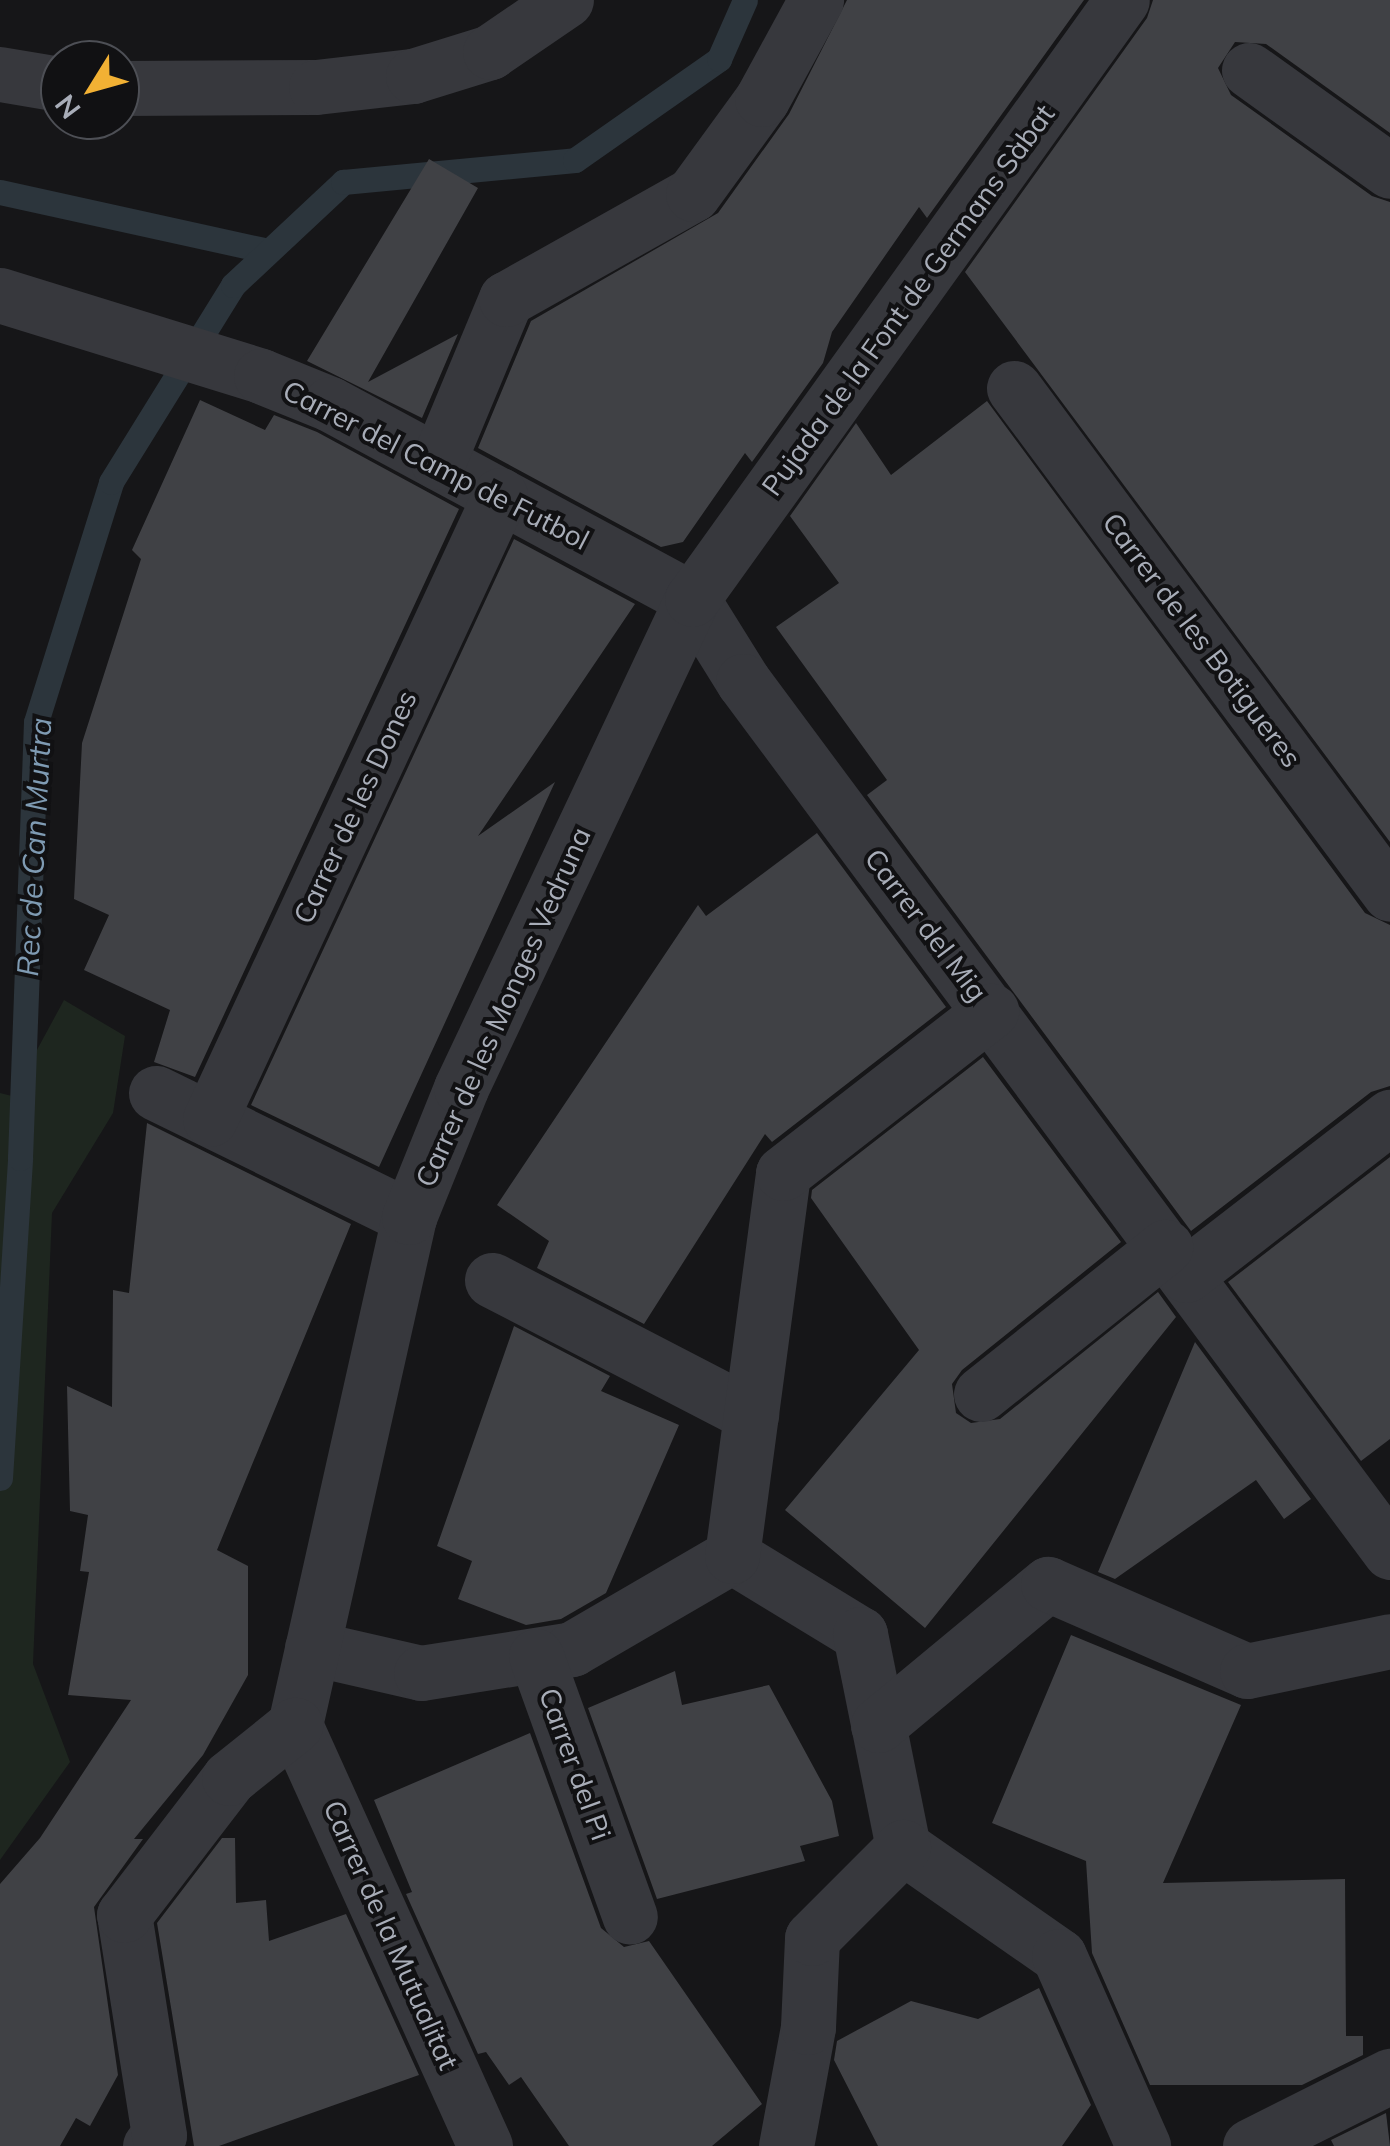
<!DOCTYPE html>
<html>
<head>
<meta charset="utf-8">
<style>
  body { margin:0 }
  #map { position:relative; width:1390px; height:2146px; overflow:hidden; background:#161618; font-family:Mulish,sans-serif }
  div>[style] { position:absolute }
  .green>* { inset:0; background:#1e261f }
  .stream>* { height:25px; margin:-12.5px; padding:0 12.5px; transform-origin:12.5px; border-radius:12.5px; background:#2c353c }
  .building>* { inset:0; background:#404145 }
  .street>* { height:55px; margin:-27.5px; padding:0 27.5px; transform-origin:27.5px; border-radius:27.5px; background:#37383d }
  span { translate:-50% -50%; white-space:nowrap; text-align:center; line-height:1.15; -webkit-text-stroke:8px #111113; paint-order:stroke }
  .street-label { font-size:28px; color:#a8adb8 }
  .water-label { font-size:30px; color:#7f9bb3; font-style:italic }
  .north { position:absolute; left:40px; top:40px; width:100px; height:100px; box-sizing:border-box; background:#111113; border:2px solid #4d4f55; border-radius:50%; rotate:233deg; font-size:28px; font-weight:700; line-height:40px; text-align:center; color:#a8adb8 }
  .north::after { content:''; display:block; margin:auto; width:35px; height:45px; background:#f2b134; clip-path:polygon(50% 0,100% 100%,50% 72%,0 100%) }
</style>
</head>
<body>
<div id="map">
  <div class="green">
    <div style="clip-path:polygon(64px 1000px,125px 1036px,113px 1113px,52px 1213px,33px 1664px,70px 1762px,0 1860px,0 1093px,12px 1096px)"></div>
  </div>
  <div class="stream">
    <div style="left:0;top:192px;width:275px;rotate:12.4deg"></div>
    <div style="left:0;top:1478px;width:321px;rotate:-86.4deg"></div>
    <div style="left:20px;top:1158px;width:436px;rotate:-87.9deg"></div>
    <div style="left:36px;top:722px;width:251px;rotate:-72.6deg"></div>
    <div style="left:111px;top:482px;width:232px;rotate:-58.2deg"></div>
    <div style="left:233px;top:285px;width:151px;rotate:-43.1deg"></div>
    <div style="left:343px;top:182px;width:233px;rotate:-5.4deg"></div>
    <div style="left:575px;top:160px;width:176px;rotate:-35deg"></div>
    <div style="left:719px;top:59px;width:64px;rotate:-66.2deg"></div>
  </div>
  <div class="building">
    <div style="clip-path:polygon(847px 0,1084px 0,927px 218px,919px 207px,832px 332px,823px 363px,752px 462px,745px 453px,683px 542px,661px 547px,478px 448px,531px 321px,718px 213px,789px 114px)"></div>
    <div style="clip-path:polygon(1153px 0,1390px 0,1390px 133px,1266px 44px,1235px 42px,1218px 68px,1231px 95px,1372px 196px,1390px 202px,1390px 842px,965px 272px,1147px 18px)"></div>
    <div style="clip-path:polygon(429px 159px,478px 188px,368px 382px,458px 334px,422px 418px,307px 361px)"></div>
    <div style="clip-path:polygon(200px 400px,265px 430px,274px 415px,317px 432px,459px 509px,195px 1077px,154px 1062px,170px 1010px,84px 970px,109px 915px,74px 899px,82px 743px,141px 559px,132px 550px)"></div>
    <div style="clip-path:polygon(987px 401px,1365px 913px,1390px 925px,1390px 1086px,1371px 1092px,1191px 1231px,867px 795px,887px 780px,776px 627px,839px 583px,790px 516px,856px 423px,891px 475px)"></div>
    <div style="clip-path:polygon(514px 539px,635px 604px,478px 836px,555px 782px,379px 1167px,251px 1105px)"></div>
    <div style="clip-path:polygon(817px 833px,946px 1007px,772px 1142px,765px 1134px,644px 1324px,537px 1268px,549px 1241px,497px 1205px,698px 905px,706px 916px)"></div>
    <div style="clip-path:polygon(983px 1057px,1121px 1242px,962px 1370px,952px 1384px,956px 1413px,971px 1423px,1000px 1419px,1158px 1292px,1176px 1317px,925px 1628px,785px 1510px,919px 1350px,811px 1198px,812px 1190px)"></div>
    <div style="clip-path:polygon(147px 1123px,351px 1224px,217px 1550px,248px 1566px,248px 1675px,203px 1755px,134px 1839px,143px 1839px,94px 1907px,118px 2075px,90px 2126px,76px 2118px,60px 2146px,0 2146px,0 1884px,40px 1838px,131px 1700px,68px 1695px,89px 1572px,80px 1571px,88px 1515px,70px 1511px,67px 1386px,112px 1407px,113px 1290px,129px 1293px)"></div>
    <div style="clip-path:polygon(1390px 1157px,1390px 1439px,1361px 1461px,1228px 1282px)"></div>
    <div style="clip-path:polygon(514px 1326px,610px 1376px,601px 1391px,679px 1425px,606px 1593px,561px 1619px,526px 1625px,458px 1599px,472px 1561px,437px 1546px)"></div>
    <div style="clip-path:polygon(1195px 1342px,1311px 1499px,1284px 1519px,1256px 1480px,1115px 1579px,1098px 1572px)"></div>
    <div style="clip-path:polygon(1071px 1635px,1241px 1705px,1163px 1883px,1345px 1879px,1346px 2036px,1363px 2036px,1363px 2055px,1302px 2085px,1150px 2085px,1092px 1953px,1086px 1861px,992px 1823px)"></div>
    <div style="clip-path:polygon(675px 1671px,682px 1705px,769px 1685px,832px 1801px,839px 1836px,800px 1846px,805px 1861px,657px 1899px,588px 1708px)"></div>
    <div style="clip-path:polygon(530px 1733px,601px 1928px,624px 1947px,649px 1941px,762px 2104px,712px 2146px,569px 2146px,521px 2077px,509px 2085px,486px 2052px,478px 2054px,406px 1894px,412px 1892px,374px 1800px)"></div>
    <div style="clip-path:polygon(222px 1838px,235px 1838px,236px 1903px,266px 1900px,269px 1941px,346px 1914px,419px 2075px,219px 2146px,194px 2146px,157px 1923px)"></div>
    <div style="clip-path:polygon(1039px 1988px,1091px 2105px,1062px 2146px,878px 2146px,834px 2060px,837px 2041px,911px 2001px,978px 2019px)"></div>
    <div style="clip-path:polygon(1386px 2113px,1390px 2146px,1334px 2146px,1331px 2140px)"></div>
  </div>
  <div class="street">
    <div style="left:1249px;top:70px;width:173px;rotate:35.6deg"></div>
    <div style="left:0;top:74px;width:61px;rotate:9.5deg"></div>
    <div style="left:120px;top:88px;width:196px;rotate:-0.3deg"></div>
    <div style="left:316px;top:87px;width:98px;rotate:-6.5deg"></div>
    <div style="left:413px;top:76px;width:81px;rotate:-17.3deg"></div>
    <div style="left:490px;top:52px;width:92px;rotate:-34.4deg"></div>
    <div style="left:0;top:295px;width:273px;rotate:17.2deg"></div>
    <div style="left:261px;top:376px;width:74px;rotate:22.1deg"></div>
    <div style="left:330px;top:404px;width:411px;rotate:28.3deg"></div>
    <div style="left:692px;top:599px;width:97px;rotate:58.1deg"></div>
    <div style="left:743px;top:681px;width:1085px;rotate:53.39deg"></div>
    <div style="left:1014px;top:388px;width:630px;rotate:53.38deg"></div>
    <div style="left:438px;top:462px;width:177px;rotate:-67.4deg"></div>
    <div style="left:506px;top:299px;width:214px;rotate:-29.3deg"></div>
    <div style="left:693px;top:194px;width:117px;rotate:-54deg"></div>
    <div style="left:762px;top:99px;width:113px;rotate:-61.4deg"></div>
    <div style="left:156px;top:1093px;width:282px;rotate:26.1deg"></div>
    <div style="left:210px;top:1119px;width:688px;rotate:-65.07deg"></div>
    <div style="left:1186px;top:1275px;width:258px;rotate:-37.8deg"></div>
    <div style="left:492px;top:1280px;width:292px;rotate:27.4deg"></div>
    <div style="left:981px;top:1394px;width:236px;rotate:-38.6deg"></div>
    <div style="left:732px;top:1556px;width:150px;rotate:31.4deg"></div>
    <div style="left:860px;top:1634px;width:217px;rotate:78.6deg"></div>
    <div style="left:903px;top:1847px;width:190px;rotate:34.9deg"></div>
    <div style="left:1059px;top:1956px;width:208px;rotate:66.1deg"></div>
    <div style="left:312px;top:1648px;width:112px;rotate:12.9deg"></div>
    <div style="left:421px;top:1673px;width:153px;rotate:-9deg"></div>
    <div style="left:572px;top:1649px;width:185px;rotate:-30.2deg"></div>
    <div style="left:732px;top:1556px;width:386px;rotate:-82.4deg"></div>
    <div style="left:783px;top:1173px;width:264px;rotate:-37.9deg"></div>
    <div style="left:536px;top:1656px;width:277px;rotate:70.2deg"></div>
    <div style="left:295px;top:1725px;width:521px;rotate:-77.35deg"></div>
    <div style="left:409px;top:1217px;width:139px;rotate:-68deg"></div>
    <div style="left:461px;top:1088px;width:541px;rotate:-64.71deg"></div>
    <div style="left:692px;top:599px;width:737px;rotate:-54.33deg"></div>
    <div style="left:295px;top:1725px;width:462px;rotate:65.7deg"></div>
    <div style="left:878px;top:1725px;width:221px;rotate:-39.7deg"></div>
    <div style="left:1048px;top:1584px;width:217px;rotate:23.6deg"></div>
    <div style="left:1247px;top:1671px;width:146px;rotate:-11.8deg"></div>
    <div style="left:150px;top:2146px;width:14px;rotate:-51deg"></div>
    <div style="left:159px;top:2135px;width:223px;rotate:-99deg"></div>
    <div style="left:124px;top:1915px;width:173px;rotate:-52.5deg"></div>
    <div style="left:229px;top:1778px;width:85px;rotate:-38.8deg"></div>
    <div style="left:786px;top:2146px;width:121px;rotate:-79.5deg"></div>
    <div style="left:808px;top:2027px;width:89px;rotate:-87.4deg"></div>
    <div style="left:812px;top:1938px;width:129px;rotate:-45deg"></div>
    <div style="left:1250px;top:2146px;width:157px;rotate:-26.6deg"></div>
  </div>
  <div class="street-label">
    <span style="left:908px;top:300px;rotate:-54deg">Pujada de la Font de Germans Sàbat</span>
    <span style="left:436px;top:465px;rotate:27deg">Carrer del Camp de Futbol</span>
    <span style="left:1202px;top:640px;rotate:53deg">Carrer de les Botigueres</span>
    <span style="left:355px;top:807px;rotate:-65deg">Carrer de les Dones</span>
    <span style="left:926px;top:925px;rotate:53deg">Carrer del Mig</span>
    <span style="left:503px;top:1007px;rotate:-66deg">Carrer de les Monges Vedruna</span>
    <span style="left:575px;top:1764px;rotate:70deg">Carrer del Pi</span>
    <span style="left:391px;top:1935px;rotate:66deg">Carrer de la Mutualitat</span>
  </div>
  <div class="water-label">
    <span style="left:34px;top:847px;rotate:-87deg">Rec de Can Murtra</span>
  </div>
  <div class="north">N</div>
</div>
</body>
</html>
